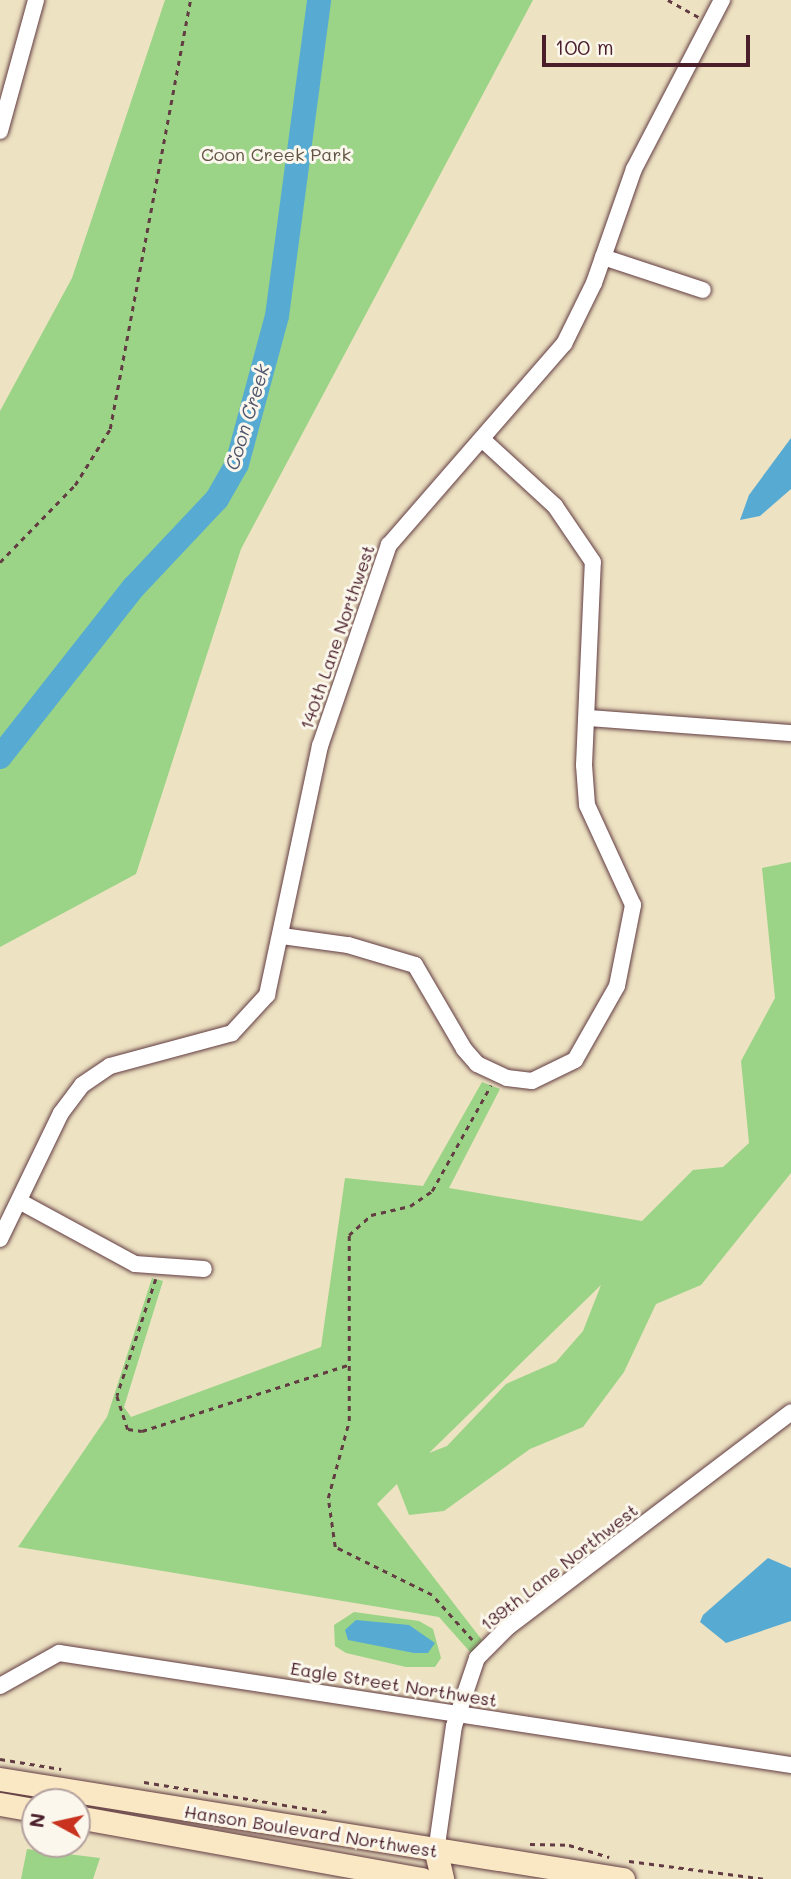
<!DOCTYPE html>
<html>
<head>
<meta charset="utf-8">
<style>
  body { margin:0 }
  #map { position:relative; width:791px; height:1879px; overflow:hidden; background:#ede2c2; font-family:Mali,sans-serif }
  div>[style] { position:absolute }
  .green>* { inset:0; background:#9bd487 }
  .water>* { inset:0; background:#57abd2 }
  .river>* { height:24px; margin:-12px; padding:0 12px; transform-origin:12px; border-radius:12px; background:#57abd2 }
  .path>* { height:2.5px; margin-top:-1.25px; transform-origin:0; background:repeating-linear-gradient(90deg,#623c42 0 5px,transparent 0 10px) }
  .roads { filter:drop-shadow(0 0 2px #623c42) drop-shadow(0 0 2px #623c42) }
  .street>* { height:16px; margin:-8px; padding:0 8px; transform-origin:8px; border-radius:8px; background:#fff }
  .secondary>* { height:23px; margin:-11.5px; padding:0 11.5px; transform-origin:11.5px; border-radius:11.5px; background:#fae7c3 }
  span { translate:-50% -50%; white-space:nowrap; text-align:center; line-height:1.15; -webkit-text-stroke:6px #fbf7ec; paint-order:stroke }
  .park-label { font-size:18px; color:#625547 }
  .street-label { font-size:18px; color:#4a1f2b }
  .water-label { font-size:19px; color:#4f576e; font-style:italic }
  .north { position:absolute; left:21px; top:1788px; width:70px; height:70px; box-sizing:border-box; background:#fbf7ec; border:2px solid #b4a19f; border-radius:50%; rotate:278deg; font-size:19px; font-weight:700; line-height:28px; text-align:center; color:#4a1f2b }
  .north::after { content:''; display:block; margin:auto; width:24px; height:32px; background:#c8321e; clip-path:polygon(50% 0,100% 100%,50% 72%,0 100%) }
  .scale { position:absolute; left:542px; top:35px; width:208px; height:32px; box-sizing:border-box; border:4px solid #4a1f2b; border-top:0; padding-left:9px; font-size:21px; line-height:24px; white-space:nowrap; color:#4a1f2b; -webkit-text-stroke:5px #fbf7ec; paint-order:stroke }
</style>
</head>
<body>
<div id="map">
  <div class="green">
    <div style="clip-path:polygon(165px 0,533px 0,241px 549px,136px 874px,0 947px,0 411px,72px 278px)"></div>
    <div style="clip-path:polygon(evenodd,791px 862px,791px 1173px,701px 1285px,656px 1304px,624px 1372px,583px 1427px,530px 1449px,444px 1511px,409px 1515px,397px 1484px,377px 1504px,482px 1640px,471px 1653px,439px 1617px,18px 1547px,107px 1417px,152px 1278px,163px 1281px,124px 1407px,131px 1417px,321px 1347px,345px 1178px,423px 1186px,482px 1082px,500px 1089px,449px 1188px,642px 1221px,693px 1170px,723px 1167px,749px 1143px,741px 1061px,775px 998px,762px 868px,791px 862px,601px 1285px,583px 1331px,556px 1362px,506px 1384px,447px 1446px,429px 1453px,601px 1285px)"></div>
    <div style="clip-path:polygon(354px 1612px,419px 1621px,433px 1629px,441px 1658px,435px 1667px,406px 1667px,346px 1653px,335px 1646px,334px 1625px)"></div>
    <div style="clip-path:polygon(27px 1849px,100px 1858px,93px 1879px,21px 1879px)"></div>
  </div>
  <div class="water">
    <div style="clip-path:polygon(791px 438px,791px 489px,760px 516px,740px 520px,749px 495px)"></div>
    <div style="clip-path:polygon(768px 1558px,791px 1568px,791px 1621px,726px 1643px,700px 1622px,703px 1615px)"></div>
    <div style="clip-path:polygon(356px 1620px,409px 1625px,435px 1643px,428px 1653px,414px 1653px,348px 1640px,345px 1630px)"></div>
  </div>
  <div class="river">
    <div style="left:0;top:757px;width:216px;rotate:-51.8deg"></div>
    <div style="left:134px;top:587px;width:121px;rotate:-46.7deg"></div>
    <div style="left:217px;top:499px;width:40px;rotate:-60.3deg"></div>
    <div style="left:237px;top:464px;width:153px;rotate:-74.9deg"></div>
    <div style="left:277px;top:316px;width:319px;rotate:-82.4deg"></div>
  </div>
  <div class="path">
    <div style="left:668px;top:0;width:35px;rotate:29deg"></div>
    <div style="left:0;top:562px;width:107px;rotate:-45.8deg"></div>
    <div style="left:75px;top:485px;width:66px;rotate:-58deg"></div>
    <div style="left:110px;top:429px;width:436px;rotate:-79.4deg"></div>
    <div style="left:156px;top:1279px;width:123px;rotate:108.4deg"></div>
    <div style="left:117px;top:1396px;width:35px;rotate:72deg"></div>
    <div style="left:128px;top:1429px;width:14px;rotate:8deg"></div>
    <div style="left:142px;top:1431px;width:216px;rotate:-17.8deg"></div>
    <div style="left:472px;top:1640px;width:60px;rotate:-131.6deg"></div>
    <div style="left:432px;top:1595px;width:108px;rotate:-153.7deg"></div>
    <div style="left:335px;top:1547px;width:49px;rotate:-98.1deg"></div>
    <div style="left:328px;top:1498px;width:80px;rotate:-74.7deg"></div>
    <div style="left:349px;top:1421px;width:186px;rotate:-90deg"></div>
    <div style="left:349px;top:1235px;width:30px;rotate:-42deg"></div>
    <div style="left:371px;top:1215px;width:40px;rotate:-13deg"></div>
    <div style="left:410px;top:1206px;width:27px;rotate:-34deg"></div>
    <div style="left:432px;top:1191px;width:121px;rotate:-60.9deg"></div>
    <div style="left:0;top:1759px;width:62px;rotate:9.3deg"></div>
    <div style="left:144px;top:1782px;width:185px;rotate:9.3deg"></div>
    <div style="left:530px;top:1844px;width:39px;rotate:1deg"></div>
    <div style="left:569px;top:1845px;width:42px;rotate:16.7deg"></div>
    <div style="left:629px;top:1861px;width:137px;rotate:7.5deg"></div>
  </div>
  <div class="roads">
    <div class="street">
      <div style="left:0;top:131px;width:136px;rotate:-74.6deg"></div>
      <div style="left:603px;top:257px;width:105px;rotate:18.3deg"></div>
      <div style="left:590px;top:718px;width:202px;rotate:4.3deg"></div>
      <div style="left:282px;top:936px;width:67px;rotate:7.8deg"></div>
      <div style="left:348px;top:945px;width:70px;rotate:16.6deg"></div>
      <div style="left:415px;top:965px;width:97px;rotate:59.7deg"></div>
      <div style="left:464px;top:1049px;width:20px;rotate:49deg"></div>
      <div style="left:477px;top:1064px;width:33px;rotate:25deg"></div>
      <div style="left:507px;top:1078px;width:25px;rotate:7deg"></div>
      <div style="left:532px;top:1081px;width:48px;rotate:-26deg"></div>
      <div style="left:575px;top:1060px;width:85px;rotate:-60.4deg"></div>
      <div style="left:617px;top:986px;width:83px;rotate:-78.8deg"></div>
      <div style="left:633px;top:905px;width:110px;rotate:-114.7deg"></div>
      <div style="left:587px;top:805px;width:40px;rotate:-94.3deg"></div>
      <div style="left:584px;top:765px;width:203px;rotate:-87.5deg"></div>
      <div style="left:593px;top:562px;width:68px;rotate:-124.2deg"></div>
      <div style="left:555px;top:506px;width:96px;rotate:-137.5deg"></div>
      <div style="left:19px;top:1201px;width:132px;rotate:28.5deg"></div>
      <div style="left:135px;top:1264px;width:69px;rotate:4.1deg"></div>
      <div style="left:0;top:1239px;width:140px;rotate:-64.2deg"></div>
      <div style="left:61px;top:1113px;width:35px;rotate:-53deg"></div>
      <div style="left:82px;top:1085px;width:34px;rotate:-34deg"></div>
      <div style="left:110px;top:1066px;width:126px;rotate:-15.1deg"></div>
      <div style="left:232px;top:1033px;width:52px;rotate:-47.4deg"></div>
      <div style="left:267px;top:995px;width:255px;rotate:-78deg"></div>
      <div style="left:320px;top:746px;width:213px;rotate:-71.1deg"></div>
      <div style="left:389px;top:545px;width:267px;rotate:-49deg"></div>
      <div style="left:564px;top:344px;width:68px;rotate:-63.8deg"></div>
      <div style="left:594px;top:283px;width:121px;rotate:-70.7deg"></div>
      <div style="left:634px;top:169px;width:191px;rotate:-62.5deg"></div>
      <div style="left:0;top:1686px;width:68px;rotate:-29.2deg"></div>
      <div style="left:59px;top:1653px;width:741px;rotate:8.7deg"></div>
      <div style="left:436px;top:1852px;width:127px;rotate:-81.9deg"></div>
      <div style="left:454px;top:1726px;width:72px;rotate:-71.3deg"></div>
      <div style="left:477px;top:1658px;width:44px;rotate:-45deg"></div>
      <div style="left:508px;top:1627px;width:355px;rotate:-37.2deg"></div>
    </div>
    <div class="secondary">
      <div style="left:0;top:1779px;width:631px;rotate:9.12deg"></div>
      <div style="left:0;top:1804px;width:36px;rotate:10deg"></div>
      <div style="left:77px;top:1817px;width:350px;rotate:10.2deg"></div>
      <div style="left:436px;top:1852px;width:28px;rotate:77deg"></div>
    </div>
  </div>
  <div class="park-label">
    <span style="left:276px;top:154px">Coon Creek Park</span>
  </div>
  <div class="street-label">
    <span style="left:337px;top:637px;rotate:-71deg">140th Lane Northwest</span>
    <span style="left:559px;top:1567px;rotate:-38deg">139th Lane Northwest</span>
    <span style="left:394px;top:1684px;rotate:9deg">Eagle Street Northwest</span>
    <span style="left:311px;top:1831px;rotate:9deg">Hanson Boulevard Northwest</span>
  </div>
  <div class="water-label">
    <span style="left:247px;top:417px;rotate:-73deg">Coon Creek</span>
  </div>
  <div class="north">N</div>
  <div class="scale">100 m</div>
</div>
</body>
</html>
